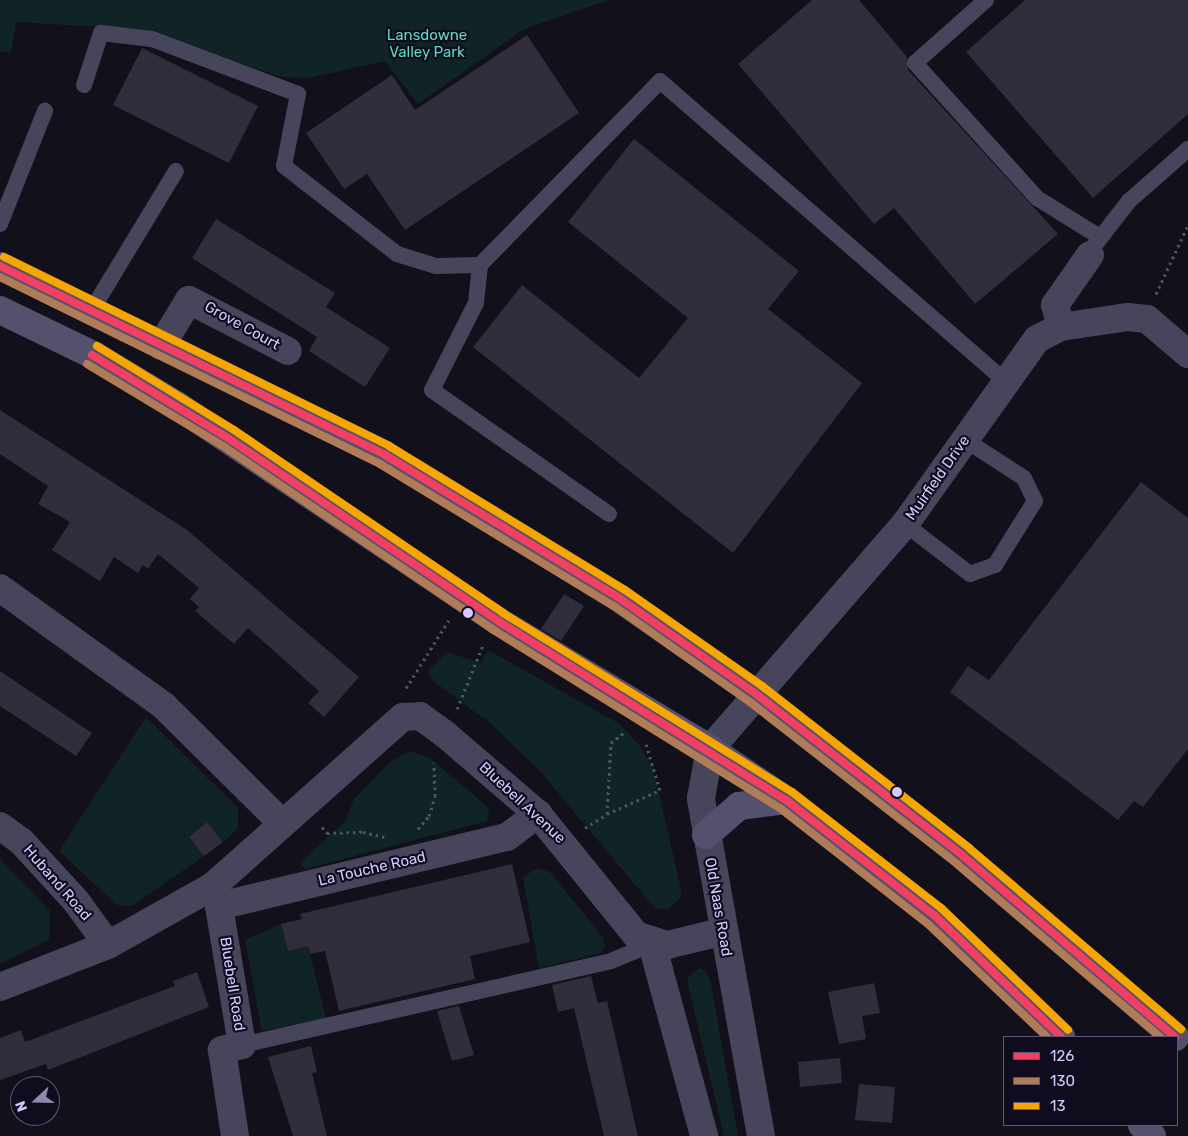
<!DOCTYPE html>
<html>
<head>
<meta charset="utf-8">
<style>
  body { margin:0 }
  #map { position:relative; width:1188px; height:1136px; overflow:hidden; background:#12101a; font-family:Rubik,sans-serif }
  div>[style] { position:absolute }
  .green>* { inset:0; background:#102425 }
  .building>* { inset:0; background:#302d3c }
  .path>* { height:3px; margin-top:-1.5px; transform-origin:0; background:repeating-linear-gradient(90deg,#4a5765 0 2.5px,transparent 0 6.5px) }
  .lane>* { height:16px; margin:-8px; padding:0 8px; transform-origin:8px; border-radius:8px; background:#47455b }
  .street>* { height:28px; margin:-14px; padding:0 14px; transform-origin:14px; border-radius:14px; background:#47455b }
  .secondary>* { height:28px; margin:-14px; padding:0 14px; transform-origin:14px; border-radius:14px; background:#53516e }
  .bus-1>* { height:8px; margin:-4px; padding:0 4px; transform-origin:4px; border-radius:4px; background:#f24062 }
  .bus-2>* { height:8px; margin:-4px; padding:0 4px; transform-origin:4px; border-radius:4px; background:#b07c57 }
  .bus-3>* { height:8px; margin:-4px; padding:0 4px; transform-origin:4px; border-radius:4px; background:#f7a600 }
  .dots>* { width:14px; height:14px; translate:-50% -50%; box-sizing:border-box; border:2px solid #100c1e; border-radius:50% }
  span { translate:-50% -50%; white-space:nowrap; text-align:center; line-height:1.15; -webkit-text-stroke:4.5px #100c1e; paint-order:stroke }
  .park-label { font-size:15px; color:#59dbbe }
  .street-label { font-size:15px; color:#d2cafe }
  .legend { position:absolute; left:1003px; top:1036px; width:175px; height:90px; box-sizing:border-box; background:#100c1e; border:1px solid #5e5878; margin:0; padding:6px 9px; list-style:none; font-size:15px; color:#d2cafe }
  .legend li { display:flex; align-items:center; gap:10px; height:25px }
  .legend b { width:25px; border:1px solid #5e5878 }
  .north { position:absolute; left:10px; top:1076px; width:50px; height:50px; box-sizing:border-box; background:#100c1e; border:1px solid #5e5878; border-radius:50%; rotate:249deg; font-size:14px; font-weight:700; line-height:20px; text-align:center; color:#d2cafe }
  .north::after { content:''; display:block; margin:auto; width:18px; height:22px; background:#8f89ae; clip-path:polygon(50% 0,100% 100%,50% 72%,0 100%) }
</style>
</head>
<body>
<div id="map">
  <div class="green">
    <div style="clip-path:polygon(0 0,609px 0,524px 29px,418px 104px,385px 61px,308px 78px,282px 77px,135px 29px,16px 22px,11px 53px,0 51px)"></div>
    <div style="clip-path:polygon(488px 650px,620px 724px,640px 746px,653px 768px,681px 889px,681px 898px,667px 910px,656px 908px,647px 899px,539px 770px,490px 723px,432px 680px,428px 671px,447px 652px,481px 663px)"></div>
    <div style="clip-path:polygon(146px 717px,238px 808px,238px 829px,223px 842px,207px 822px,189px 837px,204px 856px,132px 906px,117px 905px,59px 851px)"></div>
    <div style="clip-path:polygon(409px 751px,430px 758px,484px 804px,489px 810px,487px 821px,305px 869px,300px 863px,345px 821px,354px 799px,389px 763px)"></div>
    <div style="clip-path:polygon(0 859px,50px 911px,49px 940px,0 964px)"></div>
    <div style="clip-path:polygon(537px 868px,550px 872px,603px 937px,605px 947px,600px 953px,539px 968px,523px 877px)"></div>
    <div style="clip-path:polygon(281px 924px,288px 951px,308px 946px,326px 1018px,262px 1031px,245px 940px)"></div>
    <div style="clip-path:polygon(699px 968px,707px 972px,711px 984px,738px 1136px,724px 1136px,694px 1010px,687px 979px)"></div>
  </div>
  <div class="building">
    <div style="clip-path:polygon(812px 0,859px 0,907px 57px,908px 70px,1058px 234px,975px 304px,894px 208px,874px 224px,738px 64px)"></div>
    <div style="clip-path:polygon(1025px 0,1188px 0,1188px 114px,1093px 198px,966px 52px)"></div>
    <div style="clip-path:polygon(527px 35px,579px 113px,405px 230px,367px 174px,344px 189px,306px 133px,392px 75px,415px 110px)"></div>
    <div style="clip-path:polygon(142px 48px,258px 106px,229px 163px,113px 105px)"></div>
    <div style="clip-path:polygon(634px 139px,799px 271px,768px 309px,862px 383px,733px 553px,473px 347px,522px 285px,639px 378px,688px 318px,568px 222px)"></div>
    <div style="clip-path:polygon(216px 219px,335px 293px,326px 307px,390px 348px,365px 387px,309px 351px,317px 337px,192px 258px)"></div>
    <div style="clip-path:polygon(0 410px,187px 530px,359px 677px,324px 717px,308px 703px,319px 691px,248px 628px,234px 644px,195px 611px,199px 607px,190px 599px,199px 588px,158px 554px,148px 569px,143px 565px,138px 573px,114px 557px,100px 581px,52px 550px,70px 522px,38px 504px,48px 486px,0 454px)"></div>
    <div style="clip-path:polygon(1141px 482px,1188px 518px,1188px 749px,1143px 807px,1134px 801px,1118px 820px,950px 692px,968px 666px,989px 680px)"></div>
    <div style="clip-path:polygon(564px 594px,584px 606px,561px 641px,541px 629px)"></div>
    <div style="clip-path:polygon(0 671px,92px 733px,76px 756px,0 706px)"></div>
    <div style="clip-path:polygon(207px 822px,223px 842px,204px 856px,189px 837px)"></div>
    <div style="clip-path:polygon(512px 864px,530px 942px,470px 956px,475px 979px,339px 1011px,325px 951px,310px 954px,308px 946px,288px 951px,281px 924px,302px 919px,300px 914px)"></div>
    <div style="clip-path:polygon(197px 972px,209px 1007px,48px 1070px,46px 1064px,0 1080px,0 1038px,21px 1030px,25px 1042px,175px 986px,173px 981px)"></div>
    <div style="clip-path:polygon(591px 976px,598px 1003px,607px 1001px,638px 1136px,604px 1136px,574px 1008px,558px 1012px,552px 985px)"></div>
    <div style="clip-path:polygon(874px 983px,880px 1013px,862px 1016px,866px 1039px,839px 1044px,828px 992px)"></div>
    <div style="clip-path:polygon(459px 1006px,474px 1055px,452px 1061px,437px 1011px)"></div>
    <div style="clip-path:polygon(311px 1046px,317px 1072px,312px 1073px,327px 1136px,293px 1136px,268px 1057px)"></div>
    <div style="clip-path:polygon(840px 1058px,842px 1083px,800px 1087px,798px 1062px)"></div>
    <div style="clip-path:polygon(859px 1084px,895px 1087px,892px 1123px,855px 1120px)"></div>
  </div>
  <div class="path">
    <div style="left:1156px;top:294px;width:76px;rotate:-65.1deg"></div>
    <div style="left:406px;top:688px;width:80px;rotate:-57.7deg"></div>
    <div style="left:457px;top:709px;width:69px;rotate:-67.9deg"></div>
    <div style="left:607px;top:814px;width:58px;rotate:-24.4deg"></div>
    <div style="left:660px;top:790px;width:48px;rotate:-106.9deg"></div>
    <div style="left:322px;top:827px;width:8px;rotate:50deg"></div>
    <div style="left:327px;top:833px;width:36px;rotate:-2deg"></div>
    <div style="left:363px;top:832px;width:22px;rotate:13deg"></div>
    <div style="left:585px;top:828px;width:26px;rotate:-32deg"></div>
    <div style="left:607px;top:814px;width:71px;rotate:-86.8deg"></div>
    <div style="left:611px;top:743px;width:19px;rotate:-39deg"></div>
    <div style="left:418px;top:829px;width:17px;rotate:-50deg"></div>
    <div style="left:429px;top:816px;width:21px;rotate:-73deg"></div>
    <div style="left:435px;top:796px;width:33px;rotate:-92deg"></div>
  </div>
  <div class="lane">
    <div style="left:986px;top:0;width:95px;rotate:138.4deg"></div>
    <div style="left:915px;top:63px;width:182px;rotate:47.9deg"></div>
    <div style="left:1037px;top:198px;width:74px;rotate:31.8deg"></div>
    <div style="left:84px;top:85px;width:55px;rotate:-71.9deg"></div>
    <div style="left:101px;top:33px;width:51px;rotate:6.7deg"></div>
    <div style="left:152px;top:39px;width:156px;rotate:20.6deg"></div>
    <div style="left:298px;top:94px;width:73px;rotate:101deg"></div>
    <div style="left:284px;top:166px;width:143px;rotate:37.9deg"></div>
    <div style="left:397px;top:254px;width:41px;rotate:17.1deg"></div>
    <div style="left:436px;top:266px;width:44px;rotate:-1.3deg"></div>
    <div style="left:0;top:224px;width:122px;rotate:-68.3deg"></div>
    <div style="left:1094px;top:246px;width:57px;rotate:-52.1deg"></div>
    <div style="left:1129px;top:201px;width:79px;rotate:-41.4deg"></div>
    <div style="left:93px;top:308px;width:160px;rotate:-58.8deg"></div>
    <div style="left:609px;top:514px;width:216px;rotate:-145deg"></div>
    <div style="left:432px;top:390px;width:97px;rotate:-63.2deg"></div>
    <div style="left:476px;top:303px;width:38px;rotate:-84deg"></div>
    <div style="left:480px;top:265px;width:257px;rotate:-45.6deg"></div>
    <div style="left:660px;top:81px;width:457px;rotate:41deg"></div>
    <div style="left:905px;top:524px;width:82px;rotate:37.6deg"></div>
    <div style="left:970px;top:574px;width:27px;rotate:-20deg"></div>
    <div style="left:995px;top:565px;width:75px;rotate:-58deg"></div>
    <div style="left:1035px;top:501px;width:25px;rotate:-116deg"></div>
    <div style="left:1024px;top:478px;width:70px;rotate:-147.2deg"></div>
    <div style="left:242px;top:1045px;width:378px;rotate:-12.8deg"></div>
    <div style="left:611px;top:961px;width:44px;rotate:-22.5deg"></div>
  </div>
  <div class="street">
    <div style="left:1061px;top:327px;width:23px;rotate:-105deg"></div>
    <div style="left:1055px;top:305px;width:61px;rotate:-55deg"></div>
    <div style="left:161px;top:346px;width:54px;rotate:-58.7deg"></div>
    <div style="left:189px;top:300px;width:111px;rotate:27.3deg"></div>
    <div style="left:0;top:588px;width:202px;rotate:35.7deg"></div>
    <div style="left:164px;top:706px;width:166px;rotate:44.8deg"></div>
    <div style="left:0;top:826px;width:26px;rotate:36deg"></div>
    <div style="left:21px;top:841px;width:81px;rotate:47.5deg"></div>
    <div style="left:76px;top:901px;width:54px;rotate:54deg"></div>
    <div style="left:213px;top:886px;width:21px;rotate:73deg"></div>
    <div style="left:219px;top:906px;width:296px;rotate:-13.5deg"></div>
    <div style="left:507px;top:837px;width:39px;rotate:-37deg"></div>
    <div style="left:219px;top:906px;width:141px;rotate:80.6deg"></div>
    <div style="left:242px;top:1045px;width:21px;rotate:166deg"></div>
    <div style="left:222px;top:1050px;width:87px;rotate:81.4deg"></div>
    <div style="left:652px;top:944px;width:199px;rotate:74.8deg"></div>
    <div style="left:0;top:987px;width:116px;rotate:-21.3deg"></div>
    <div style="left:108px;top:945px;width:120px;rotate:-29.3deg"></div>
    <div style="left:213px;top:886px;width:254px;rotate:-41.7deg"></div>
    <div style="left:403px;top:717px;width:17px;rotate:-3deg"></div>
    <div style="left:420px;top:716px;width:32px;rotate:36deg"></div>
    <div style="left:446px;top:735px;width:121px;rotate:40.7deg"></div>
    <div style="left:538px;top:814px;width:156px;rotate:51deg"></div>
    <div style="left:636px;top:935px;width:33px;rotate:18deg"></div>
    <div style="left:667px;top:945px;width:56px;rotate:-13.5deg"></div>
    <div style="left:761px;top:1136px;width:343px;rotate:-100.1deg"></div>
    <div style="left:701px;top:798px;width:50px;rotate:-79.6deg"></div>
    <div style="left:710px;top:749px;width:298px;rotate:-49.1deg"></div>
    <div style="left:905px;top:524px;width:227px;rotate:-54.5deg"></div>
    <div style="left:1037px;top:339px;width:27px;rotate:-27deg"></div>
    <div style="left:1061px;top:327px;width:68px;rotate:-8.5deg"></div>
    <div style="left:1128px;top:317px;width:19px;rotate:6deg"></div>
    <div style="left:1147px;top:319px;width:54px;rotate:40.5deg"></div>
  </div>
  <div class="secondary">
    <div style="left:0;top:266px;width:429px;rotate:26.1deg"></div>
    <div style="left:385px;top:455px;width:274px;rotate:31.4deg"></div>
    <div style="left:619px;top:598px;width:167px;rotate:35deg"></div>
    <div style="left:756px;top:694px;width:263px;rotate:38deg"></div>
    <div style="left:963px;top:856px;width:279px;rotate:40.5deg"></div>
    <div style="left:0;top:310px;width:106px;rotate:25.8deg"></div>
    <div style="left:95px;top:356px;width:97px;rotate:31.1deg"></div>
    <div style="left:178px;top:406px;width:386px;rotate:33.9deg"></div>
    <div style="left:498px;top:621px;width:248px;rotate:31.1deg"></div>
    <div style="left:710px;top:749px;width:92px;rotate:33.9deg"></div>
    <div style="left:786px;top:800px;width:189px;rotate:37.9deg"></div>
    <div style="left:935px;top:916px;width:175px;rotate:43.8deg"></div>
    <div style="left:706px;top:835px;width:44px;rotate:-41.3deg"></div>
    <div style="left:739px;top:806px;width:47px;rotate:-7.3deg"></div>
    <div style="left:1142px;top:1125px;width:15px;rotate:48deg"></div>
  </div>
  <div class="bus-1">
    <div style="left:0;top:266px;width:429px;rotate:26.1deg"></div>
    <div style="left:385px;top:455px;width:274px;rotate:31.4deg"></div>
    <div style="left:619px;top:598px;width:167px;rotate:35deg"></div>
    <div style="left:756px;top:694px;width:263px;rotate:38deg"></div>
    <div style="left:963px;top:856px;width:279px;rotate:40.5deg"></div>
    <div style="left:92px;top:355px;width:159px;rotate:31.4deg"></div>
    <div style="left:228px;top:438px;width:326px;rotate:34.1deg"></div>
    <div style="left:498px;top:621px;width:339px;rotate:31.9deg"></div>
    <div style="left:786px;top:800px;width:189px;rotate:37.9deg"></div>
    <div style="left:935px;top:916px;width:175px;rotate:43.8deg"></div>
  </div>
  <div class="bus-2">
    <div style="left:0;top:277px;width:424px;rotate:26.2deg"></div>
    <div style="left:380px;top:464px;width:274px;rotate:31.3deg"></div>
    <div style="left:614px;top:606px;width:166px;rotate:35.2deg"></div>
    <div style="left:750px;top:702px;width:263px;rotate:38deg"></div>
    <div style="left:957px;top:864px;width:267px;rotate:40.4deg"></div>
    <div style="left:87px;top:364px;width:159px;rotate:31.1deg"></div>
    <div style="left:223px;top:446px;width:325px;rotate:34.2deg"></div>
    <div style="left:492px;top:629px;width:339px;rotate:31.9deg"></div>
    <div style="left:780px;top:808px;width:188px;rotate:38.1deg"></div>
    <div style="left:928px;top:924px;width:164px;rotate:43.5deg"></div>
  </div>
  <div class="bus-3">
    <div style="left:4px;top:257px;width:429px;rotate:26.1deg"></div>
    <div style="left:389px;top:446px;width:276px;rotate:31.4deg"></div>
    <div style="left:625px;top:590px;width:167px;rotate:35deg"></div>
    <div style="left:762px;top:686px;width:263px;rotate:38deg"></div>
    <div style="left:969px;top:848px;width:279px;rotate:40.5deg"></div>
    <div style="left:97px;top:346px;width:161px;rotate:31.5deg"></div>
    <div style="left:234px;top:430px;width:325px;rotate:34.2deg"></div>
    <div style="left:503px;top:613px;width:340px;rotate:31.8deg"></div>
    <div style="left:792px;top:792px;width:189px;rotate:37.9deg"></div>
    <div style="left:941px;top:908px;width:176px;rotate:43.8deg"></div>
  </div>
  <div class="dots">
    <div style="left:468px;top:613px;background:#d2cafe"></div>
    <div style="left:897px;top:792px;background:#d2cafe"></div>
  </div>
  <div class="park-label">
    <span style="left:427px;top:44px">Lansdowne<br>Valley Park</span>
  </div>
  <div class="street-label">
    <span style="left:242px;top:326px;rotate:29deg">Grove Court</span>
    <span style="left:938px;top:478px;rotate:-55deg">Muirfield Drive</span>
    <span style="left:522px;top:803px;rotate:43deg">Bluebell Avenue</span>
    <span style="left:372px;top:869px;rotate:-13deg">La Touche Road</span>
    <span style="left:57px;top:883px;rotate:49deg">Huband Road</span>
    <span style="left:718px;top:907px;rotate:80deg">Old Naas Road</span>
    <span style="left:232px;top:984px;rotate:81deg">Bluebell Road</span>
  </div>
  <ul class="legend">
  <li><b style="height:6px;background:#f24062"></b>126</li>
  <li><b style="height:6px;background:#b07c57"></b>130</li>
  <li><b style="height:6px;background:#f7a600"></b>13</li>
  </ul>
  <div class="north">N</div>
</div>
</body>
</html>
